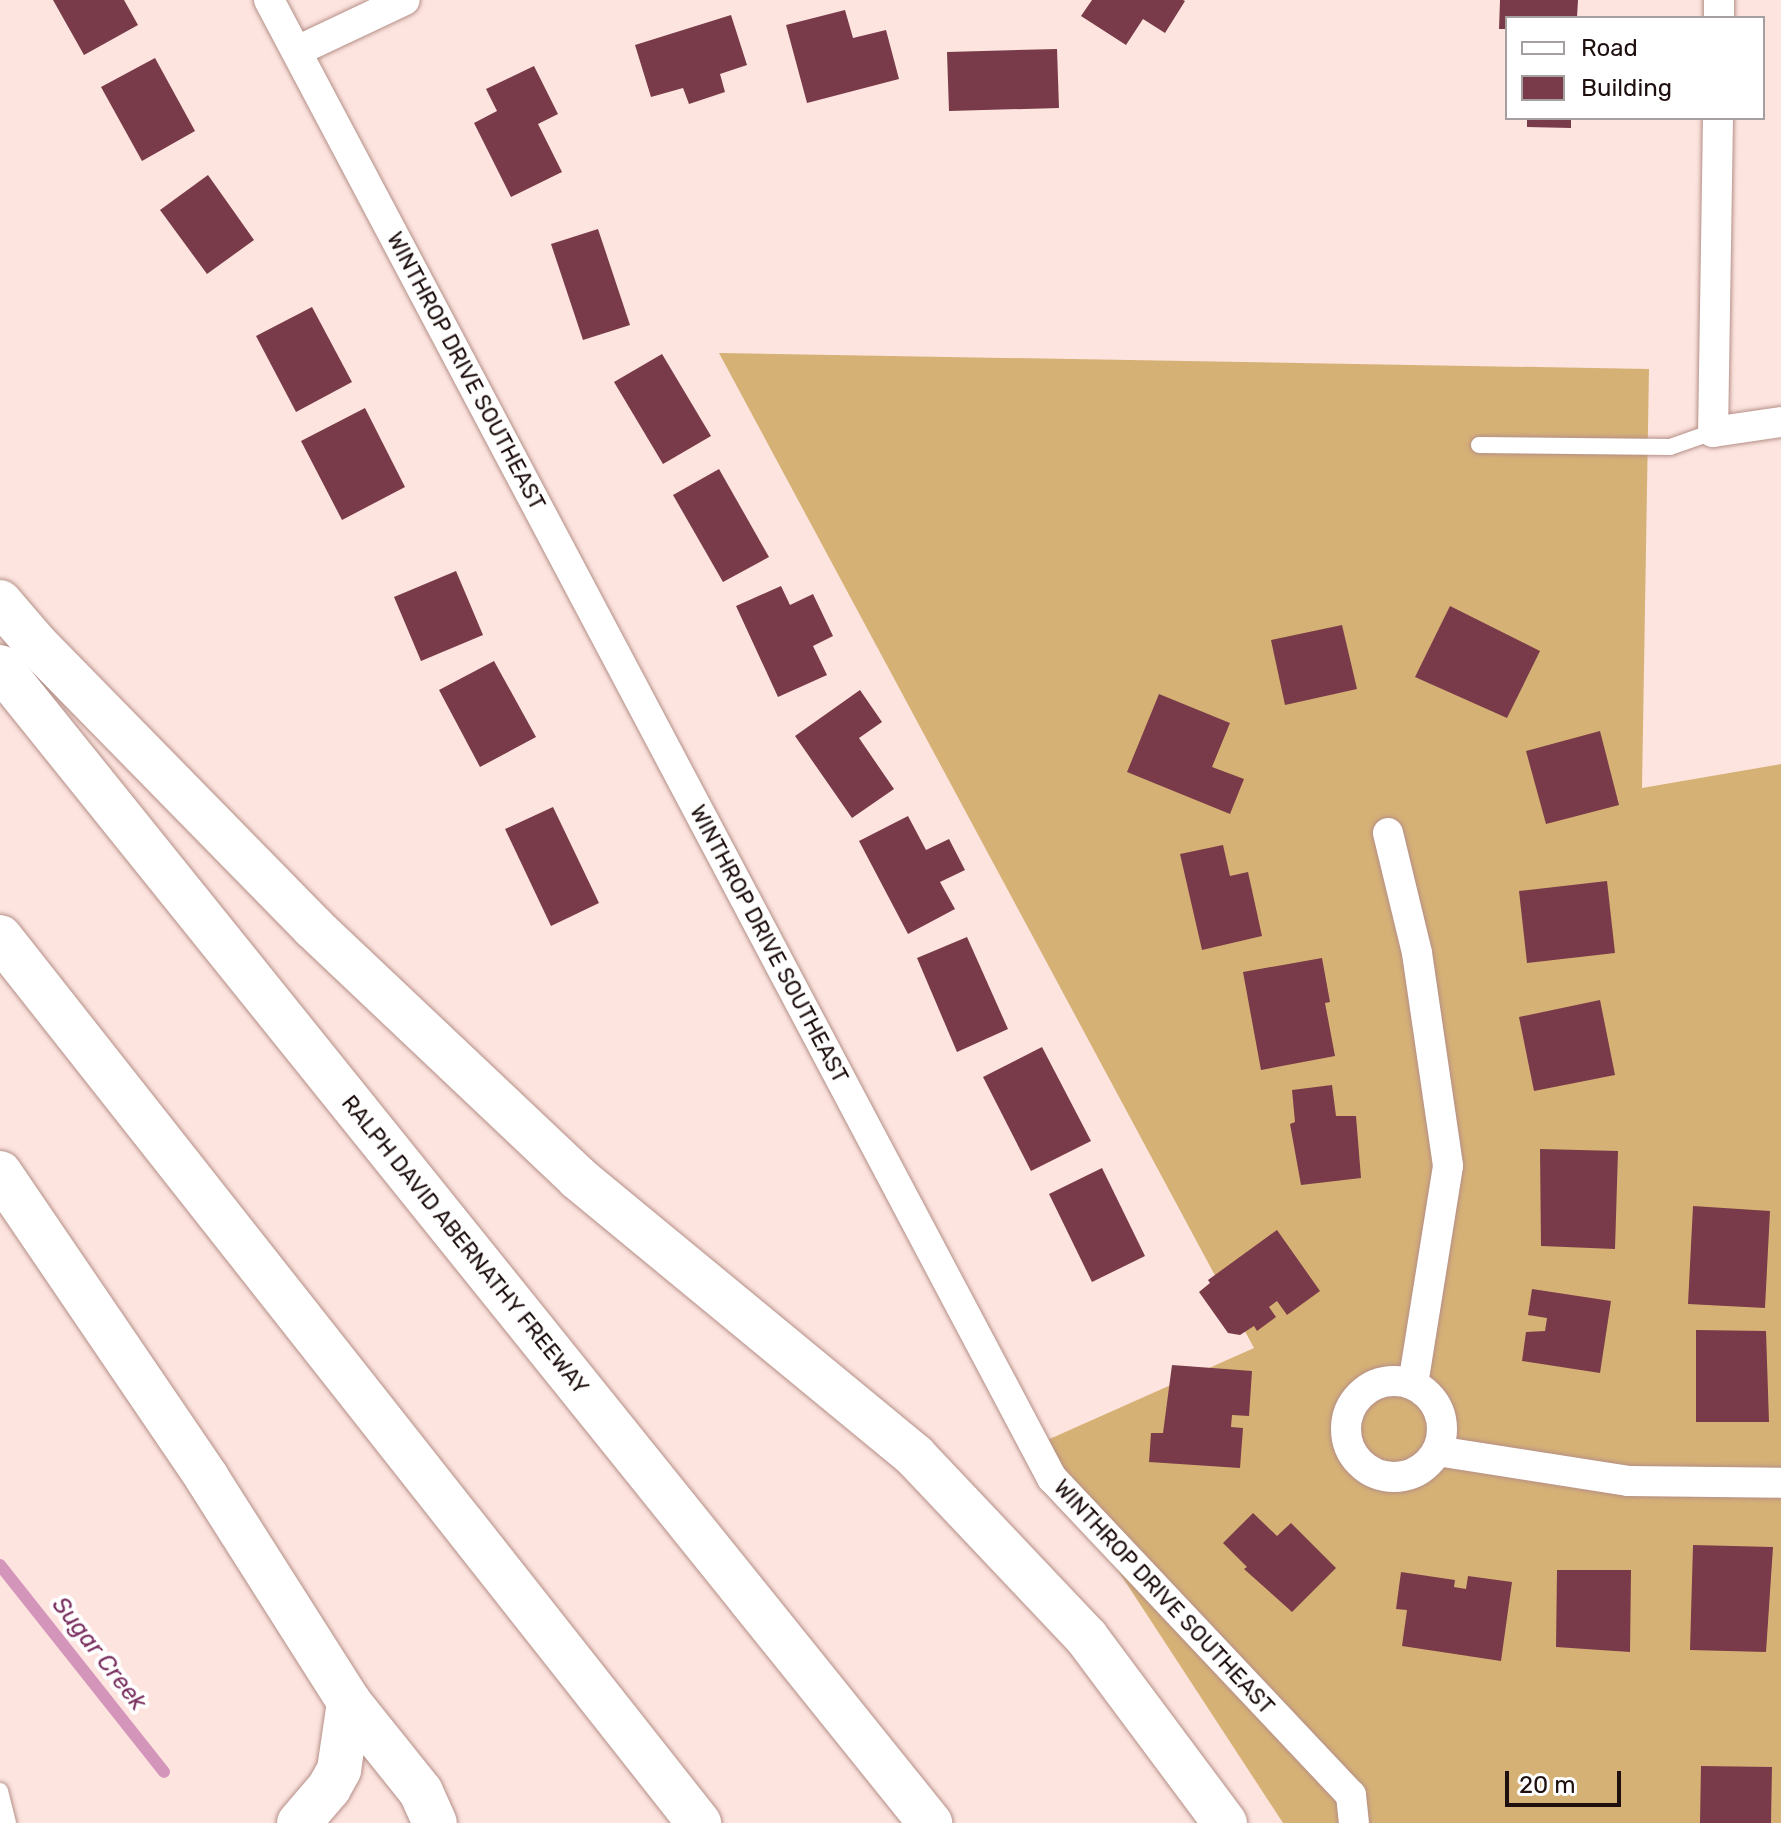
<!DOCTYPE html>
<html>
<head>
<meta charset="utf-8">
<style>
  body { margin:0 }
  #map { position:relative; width:1781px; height:1823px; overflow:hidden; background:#fde4df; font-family:Rubik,sans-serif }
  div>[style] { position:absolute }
  .forest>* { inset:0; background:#d6b176 }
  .stream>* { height:12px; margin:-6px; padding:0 6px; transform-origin:6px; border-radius:6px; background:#d495ba }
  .building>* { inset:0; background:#793b49 }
  .roads { filter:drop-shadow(0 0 2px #b48f87) drop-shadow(0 0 2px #b48f87) }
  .service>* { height:16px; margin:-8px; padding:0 8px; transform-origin:8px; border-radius:8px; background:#fff }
  .minor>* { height:30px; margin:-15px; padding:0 15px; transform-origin:15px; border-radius:15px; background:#fff }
  .minor>.ring { margin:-15px; padding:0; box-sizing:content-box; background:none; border:30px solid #fff; border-radius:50% }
  .motorway>* { height:44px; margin:-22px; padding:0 22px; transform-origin:22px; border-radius:22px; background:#fff }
  span { translate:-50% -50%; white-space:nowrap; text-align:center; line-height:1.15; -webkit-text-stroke:8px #fff; paint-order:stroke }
  .street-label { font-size:22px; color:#1e100e }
  .water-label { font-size:24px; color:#7a3060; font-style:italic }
  .legend { position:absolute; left:1505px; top:16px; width:260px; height:104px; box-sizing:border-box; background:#fff; border:2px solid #a59f9f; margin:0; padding:10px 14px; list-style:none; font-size:24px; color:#1e100e }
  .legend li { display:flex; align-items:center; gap:16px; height:40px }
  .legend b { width:40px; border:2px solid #a59f9f }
  .scale { position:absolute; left:1505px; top:1771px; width:116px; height:36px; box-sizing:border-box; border:4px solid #1e100e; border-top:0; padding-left:10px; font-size:24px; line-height:28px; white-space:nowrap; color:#1e100e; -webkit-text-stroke:6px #fff; paint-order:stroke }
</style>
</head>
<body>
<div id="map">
  <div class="forest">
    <div style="clip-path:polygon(719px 353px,1649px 369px,1642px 788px,1781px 764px,1781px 1823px,1283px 1823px,1036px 1445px,1254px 1348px)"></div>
  </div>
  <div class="stream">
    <div style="left:0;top:1565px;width:264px;rotate:51.6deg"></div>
  </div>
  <div class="building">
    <div style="clip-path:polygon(53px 0,124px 0,138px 25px,84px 55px)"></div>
    <div style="clip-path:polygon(1092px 0,1183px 0,1185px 1px,1165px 33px,1143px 19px,1126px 45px,1081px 16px)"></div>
    <div style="clip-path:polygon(1500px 0,1578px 0,1577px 18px,1507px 18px,1507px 29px,1499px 29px)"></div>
    <div style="clip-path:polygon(845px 10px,853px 38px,886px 30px,899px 79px,807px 103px,786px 25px)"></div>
    <div style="clip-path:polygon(731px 15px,747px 65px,720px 74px,725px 92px,689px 104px,683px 88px,651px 97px,635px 45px)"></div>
    <div style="clip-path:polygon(1057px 49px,1059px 108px,949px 111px,947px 52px)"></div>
    <div style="clip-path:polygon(155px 58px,195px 131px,142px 161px,101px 87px)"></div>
    <div style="clip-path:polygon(534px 66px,558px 114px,538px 124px,562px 172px,511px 197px,474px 123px,497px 111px,486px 89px)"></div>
    <div style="clip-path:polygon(1527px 118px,1571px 118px,1571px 128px,1527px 127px)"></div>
    <div style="clip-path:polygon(208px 175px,254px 240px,207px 274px,160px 210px)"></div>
    <div style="clip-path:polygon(598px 229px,630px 325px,583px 340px,551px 244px)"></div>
    <div style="clip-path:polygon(312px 307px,352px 382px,296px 412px,256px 336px)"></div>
    <div style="clip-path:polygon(662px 354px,711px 436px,663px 464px,614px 382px)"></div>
    <div style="clip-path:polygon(365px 408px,405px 487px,342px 520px,301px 441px)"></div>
    <div style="clip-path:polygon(719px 469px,769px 557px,723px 582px,673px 495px)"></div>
    <div style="clip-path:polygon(456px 571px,483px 635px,421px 661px,394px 597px)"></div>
    <div style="clip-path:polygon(781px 586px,790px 605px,813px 594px,833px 636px,813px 646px,827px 675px,778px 697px,736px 606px)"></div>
    <div style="clip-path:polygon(1450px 606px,1540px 651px,1507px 718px,1415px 677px)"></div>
    <div style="clip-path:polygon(1342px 625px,1357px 689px,1285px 705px,1271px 640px)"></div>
    <div style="clip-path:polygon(494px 661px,536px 737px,480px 767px,439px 690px)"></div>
    <div style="clip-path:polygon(860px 690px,882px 722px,859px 738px,894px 789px,852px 818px,795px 736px)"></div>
    <div style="clip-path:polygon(1159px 694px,1230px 723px,1212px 767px,1244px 779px,1230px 814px,1127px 772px)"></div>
    <div style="clip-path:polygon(1600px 731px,1619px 805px,1546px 824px,1526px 751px)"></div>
    <div style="clip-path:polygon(553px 807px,599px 903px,551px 926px,505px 829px)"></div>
    <div style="clip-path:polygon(908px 816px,926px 850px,949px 839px,965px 870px,940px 882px,955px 909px,908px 934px,859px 841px)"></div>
    <div style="clip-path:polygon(1223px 845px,1230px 876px,1248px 872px,1262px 936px,1202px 950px,1180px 854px)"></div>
    <div style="clip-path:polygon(1607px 881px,1615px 953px,1527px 963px,1519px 891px)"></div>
    <div style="clip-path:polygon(967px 937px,1008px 1029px,957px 1052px,917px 958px)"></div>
    <div style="clip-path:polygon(1322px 958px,1330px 1002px,1325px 1003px,1335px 1056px,1261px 1070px,1243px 972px)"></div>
    <div style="clip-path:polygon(1600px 1000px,1615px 1075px,1534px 1091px,1519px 1017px)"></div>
    <div style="clip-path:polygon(1042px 1047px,1091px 1141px,1031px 1171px,983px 1077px)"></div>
    <div style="clip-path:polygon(1332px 1085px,1336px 1116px,1356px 1116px,1361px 1178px,1301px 1185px,1290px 1124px,1295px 1122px,1292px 1090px)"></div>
    <div style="clip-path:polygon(1540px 1149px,1618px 1151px,1615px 1249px,1541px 1246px)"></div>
    <div style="clip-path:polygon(1102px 1168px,1145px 1256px,1092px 1282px,1049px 1194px)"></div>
    <div style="clip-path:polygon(1693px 1206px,1770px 1211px,1765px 1308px,1688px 1304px)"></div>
    <div style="clip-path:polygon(1277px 1230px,1320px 1291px,1287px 1315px,1277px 1301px,1269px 1307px,1276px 1317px,1257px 1331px,1254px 1326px,1240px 1335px,1228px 1333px,1199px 1292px,1210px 1283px,1208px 1280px)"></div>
    <div style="clip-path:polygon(1532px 1289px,1611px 1301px,1600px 1373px,1522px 1361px,1526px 1332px,1545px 1331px,1547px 1318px,1528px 1315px)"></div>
    <div style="clip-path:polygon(1696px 1330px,1766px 1331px,1769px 1422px,1696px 1422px)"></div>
    <div style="clip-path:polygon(1172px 1365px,1252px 1371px,1249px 1416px,1232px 1415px,1231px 1427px,1243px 1428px,1240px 1468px,1149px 1462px,1151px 1433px,1163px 1433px)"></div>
    <div style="clip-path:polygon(1253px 1513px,1277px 1536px,1291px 1523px,1336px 1568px,1292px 1612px,1244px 1569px,1247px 1567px,1223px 1543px)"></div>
    <div style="clip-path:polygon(1693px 1545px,1773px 1547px,1766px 1652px,1690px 1650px)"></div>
    <div style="clip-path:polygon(1557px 1570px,1631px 1570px,1630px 1652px,1556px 1647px)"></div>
    <div style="clip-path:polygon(1401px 1572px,1455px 1580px,1454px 1587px,1466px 1589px,1468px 1576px,1512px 1582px,1501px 1661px,1402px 1646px,1407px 1610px,1396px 1609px)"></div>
    <div style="clip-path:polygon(1701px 1766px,1772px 1767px,1771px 1823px,1700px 1823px)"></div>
  </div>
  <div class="roads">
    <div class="service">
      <div style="left:1479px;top:445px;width:191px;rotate:0.6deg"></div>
      <div style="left:1670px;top:447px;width:46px;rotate:-19.2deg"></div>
      <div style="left:0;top:1791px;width:33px;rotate:76deg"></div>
    </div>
    <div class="minor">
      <div style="left:269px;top:0;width:1673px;rotate:62.09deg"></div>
      <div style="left:1052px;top:1478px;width:436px;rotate:46.7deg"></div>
      <div style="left:1351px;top:1795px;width:28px;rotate:84deg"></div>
      <div style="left:1719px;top:18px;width:18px;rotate:-90deg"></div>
      <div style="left:297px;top:51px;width:119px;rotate:-25.3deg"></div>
      <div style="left:1718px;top:118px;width:314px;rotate:90.9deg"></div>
      <div style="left:1713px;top:432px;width:69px;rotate:-8.4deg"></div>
      <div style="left:1388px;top:833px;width:123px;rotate:76.4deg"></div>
      <div style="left:1417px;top:953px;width:215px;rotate:81.7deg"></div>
      <div style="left:1448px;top:1166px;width:221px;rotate:99.1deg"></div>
      <div class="ring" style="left:1346px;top:1381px;width:66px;height:66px"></div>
      <div style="left:1437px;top:1451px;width:193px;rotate:8.9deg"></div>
      <div style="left:1628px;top:1481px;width:153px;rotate:0.7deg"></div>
    </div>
    <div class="motorway">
      <div style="left:0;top:602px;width:55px;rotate:49.4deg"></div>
      <div style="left:36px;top:644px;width:396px;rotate:45.6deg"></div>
      <div style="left:313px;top:927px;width:365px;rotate:43.4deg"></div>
      <div style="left:578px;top:1178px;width:437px;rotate:39.5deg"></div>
      <div style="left:915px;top:1456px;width:250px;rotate:46.6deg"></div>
      <div style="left:1087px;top:1638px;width:231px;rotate:53.3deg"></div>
      <div style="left:0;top:667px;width:1484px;rotate:51.18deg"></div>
      <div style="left:0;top:937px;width:1129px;rotate:51.73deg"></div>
      <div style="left:0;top:1173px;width:369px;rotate:55.8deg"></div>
      <div style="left:207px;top:1478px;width:265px;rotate:57.6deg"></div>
      <div style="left:349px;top:1702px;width:115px;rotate:51.3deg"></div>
      <div style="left:421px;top:1792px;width:34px;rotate:66deg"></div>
      <div style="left:299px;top:1823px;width:46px;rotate:-49.4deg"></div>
      <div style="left:329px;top:1788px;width:21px;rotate:-61deg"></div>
      <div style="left:339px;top:1770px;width:69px;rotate:-81.6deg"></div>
    </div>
  </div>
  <div class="street-label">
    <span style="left:466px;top:371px;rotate:62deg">WINTHROP DRIVE SOUTHEAST</span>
    <span style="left:769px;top:944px;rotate:62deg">WINTHROP DRIVE SOUTHEAST</span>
    <span style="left:465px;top:1245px;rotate:51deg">RALPH DAVID ABERNATHY FREEWAY</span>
    <span style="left:1164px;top:1597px;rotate:47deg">WINTHROP DRIVE SOUTHEAST</span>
  </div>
  <div class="water-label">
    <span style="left:99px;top:1654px;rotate:52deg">Sugar Creek</span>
  </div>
  <ul class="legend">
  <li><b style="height:10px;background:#fff"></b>Road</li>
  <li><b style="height:22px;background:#793b49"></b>Building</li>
  </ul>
  <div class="scale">20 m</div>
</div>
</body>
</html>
